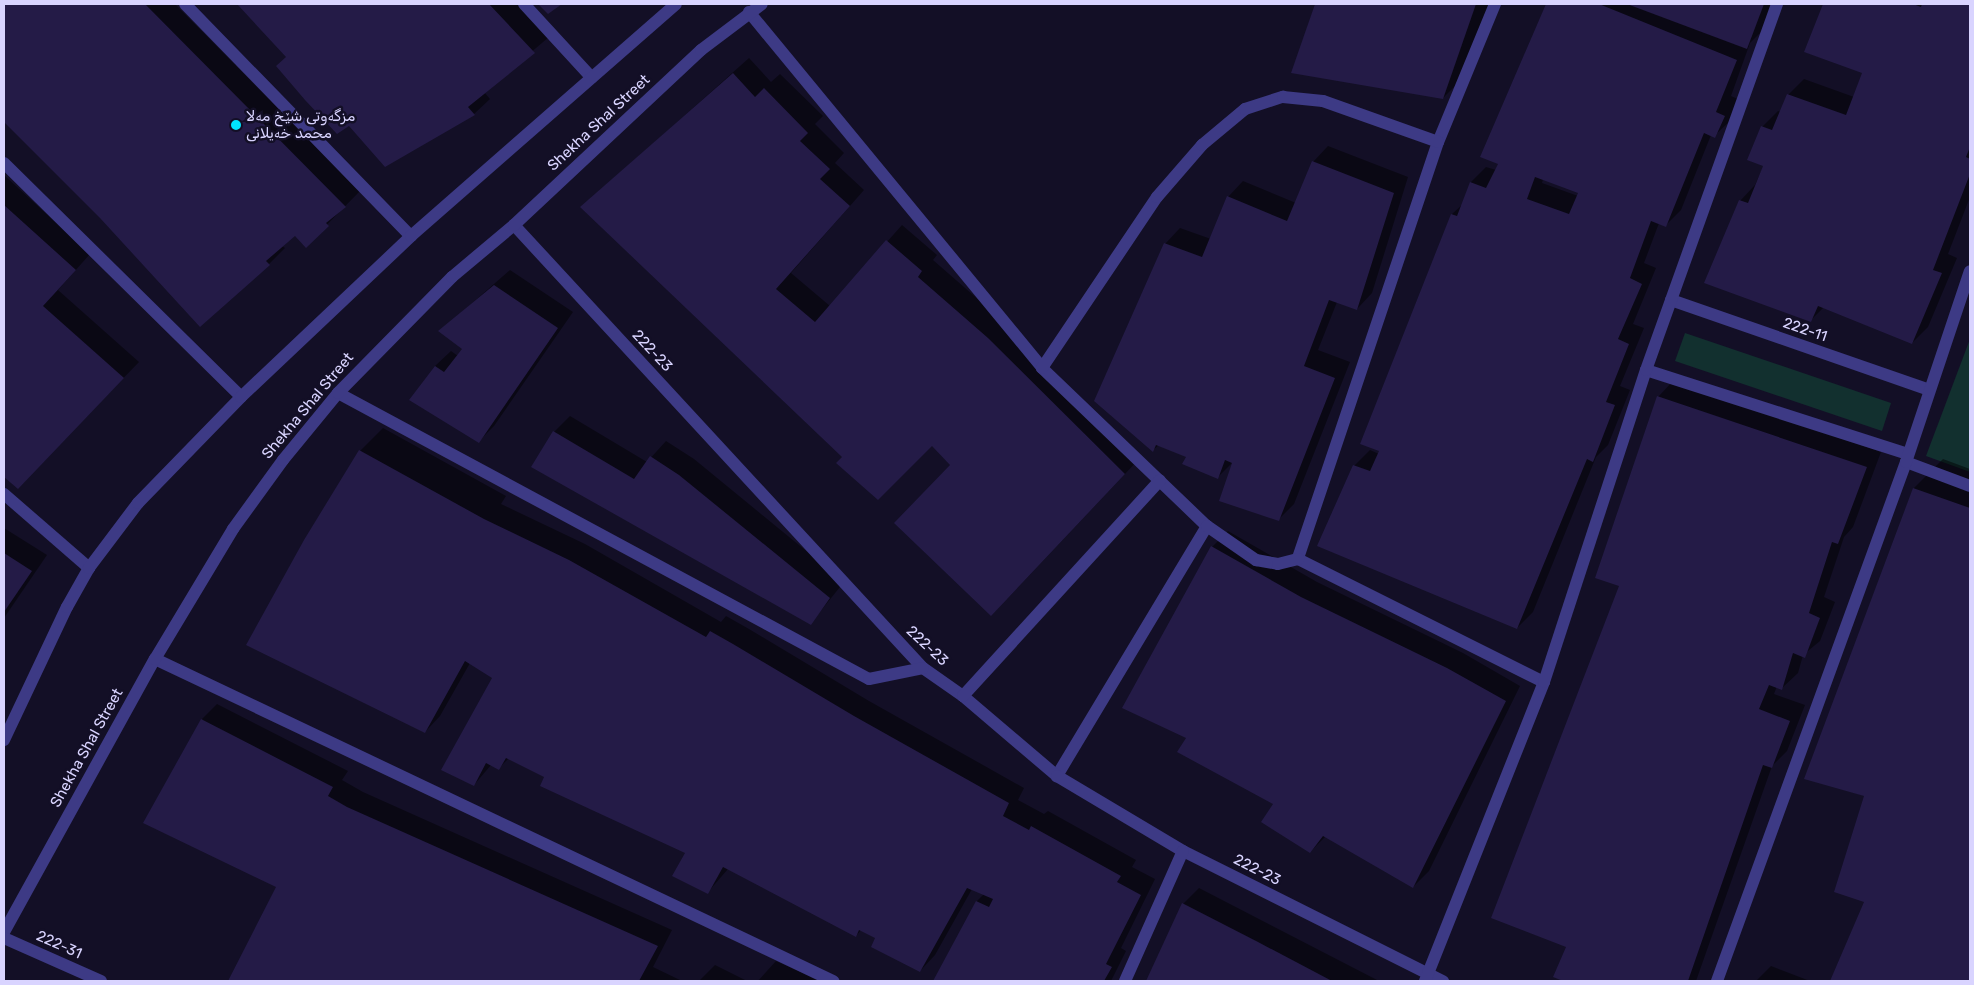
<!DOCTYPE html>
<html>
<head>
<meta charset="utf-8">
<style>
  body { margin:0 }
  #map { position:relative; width:1974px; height:985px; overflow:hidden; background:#130f26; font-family:Rubik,"Noto Naskh Arabic",sans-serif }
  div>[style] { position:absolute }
  .green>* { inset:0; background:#12302f }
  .shadow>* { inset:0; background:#0007 }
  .building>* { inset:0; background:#241b47 }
  .minor>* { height:12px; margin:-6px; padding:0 6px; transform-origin:6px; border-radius:6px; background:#3d3a85 }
  .dots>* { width:14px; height:14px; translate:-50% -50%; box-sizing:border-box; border:2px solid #130f26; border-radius:50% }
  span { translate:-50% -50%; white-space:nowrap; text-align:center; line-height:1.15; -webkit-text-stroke:5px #130f26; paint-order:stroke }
  .poi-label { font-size:15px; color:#d9d4ff }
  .left { translate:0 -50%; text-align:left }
  .street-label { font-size:15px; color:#d9d4ff }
  .frame { position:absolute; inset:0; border:5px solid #d9d4ff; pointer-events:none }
</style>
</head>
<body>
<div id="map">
  <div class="green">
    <div style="clip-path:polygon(1685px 333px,1891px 403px,1882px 431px,1675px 361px)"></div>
    <div style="clip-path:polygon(1970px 339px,1970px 472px,1926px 456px)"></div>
  </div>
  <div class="shadow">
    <div style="clip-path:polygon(4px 4px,175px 4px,360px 191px,306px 246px,295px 234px,282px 246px,285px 248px,269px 264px,200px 325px,101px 217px,4px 121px)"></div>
    <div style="clip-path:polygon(240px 4px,518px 4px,549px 37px,484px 92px,490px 99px,474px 114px,385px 165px)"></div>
    <div style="clip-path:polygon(1315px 4px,1495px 4px,1472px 69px,1443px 98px,1293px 72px)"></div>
    <div style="clip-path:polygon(evenodd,1547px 4px,1781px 4px,1775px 18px,1750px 43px,1731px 96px,1740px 100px,1730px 121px,1714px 136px,1711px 135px,1681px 210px,1665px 226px,1659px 223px,1644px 263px,1656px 268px,1633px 324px,1644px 328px,1620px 386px,1630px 390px,1608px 445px,1596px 457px,1533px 612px,1517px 628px,1354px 466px,1370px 450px,1379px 454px,1452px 214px,1463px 204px,1471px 182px,1486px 167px,1496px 170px,1500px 163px,1482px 156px,1547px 4px,1543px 179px,1580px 192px,1578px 196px,1542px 183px,1543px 179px)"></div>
    <div style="clip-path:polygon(1824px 4px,1970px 4px,1970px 197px,1948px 254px,1957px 258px,1928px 327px,1912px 343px,1824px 307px,1811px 320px,1740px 201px,1755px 185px,1764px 165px,1762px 127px,1778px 111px,1781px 112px,1788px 95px,1804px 79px,1854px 97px,1864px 72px,1805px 52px)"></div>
    <div style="clip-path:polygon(749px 58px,771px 82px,780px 74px,823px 116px,815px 124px,844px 153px,835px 163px,864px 190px,791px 273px,830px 306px,902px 225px,937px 255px,933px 260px,1004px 322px,1140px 458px,1007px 599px,952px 465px,932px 445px,843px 457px,582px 207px)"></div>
    <div style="clip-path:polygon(1328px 146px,1408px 177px,1372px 293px,1357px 309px,1337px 302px,1318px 350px,1350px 362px,1294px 504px,1278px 520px,1234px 461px,1218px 477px,1187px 456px,1159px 445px,1153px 450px,1165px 244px,1180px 228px,1211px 239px,1228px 197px,1243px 181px,1296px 203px,1313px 162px)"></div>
    <div style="clip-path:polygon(4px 175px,90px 254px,58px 290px,139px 362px,18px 487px,4px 476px)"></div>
    <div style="clip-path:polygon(510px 270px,573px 312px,494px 426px,478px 442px,435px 366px,451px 351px,458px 356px,463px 349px,440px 331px)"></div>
    <div style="clip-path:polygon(1673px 381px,1881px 452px,1853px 527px,1844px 537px,1824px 597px,1835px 602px,1820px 641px,1803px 655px,1798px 673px,1782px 688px,1777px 686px,1774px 694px,1805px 705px,1787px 751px,1772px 766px,1696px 981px,1566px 981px,1555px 976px,1567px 946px,1621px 586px,1658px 397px)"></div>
    <div style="clip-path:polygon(570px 416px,647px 462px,666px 441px,694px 459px,844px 582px,811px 623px,554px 432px)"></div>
    <div style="clip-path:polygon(383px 428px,506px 496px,501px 504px,585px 544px,721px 622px,726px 616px,749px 629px,869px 701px,1024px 788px,1018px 800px,1044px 814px,1048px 811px,1136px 860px,1132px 867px,1155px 879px,1121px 948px,1126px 951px,1111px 981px,935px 981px,977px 901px,984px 894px,972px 889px,935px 955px,920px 971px,877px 937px,861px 930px,856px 936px,728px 869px,708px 892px,687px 852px,509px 758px,499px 768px,491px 765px,474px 785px,494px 678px,470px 663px,440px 716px,425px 732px,360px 451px)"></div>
    <div style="clip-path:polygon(1943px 459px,1970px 469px,1970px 981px,1831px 981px,1866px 902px,1865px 796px,1806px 778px,1914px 488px)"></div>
    <div style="clip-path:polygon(4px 528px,47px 555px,4px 618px)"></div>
    <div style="clip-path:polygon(1228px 531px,1317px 582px,1463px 653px,1520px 686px,1429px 871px,1413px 887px,1326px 836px,1310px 852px,1274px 803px,1188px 738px,1212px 547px)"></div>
    <div style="clip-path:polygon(217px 704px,348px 771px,342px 780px,363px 792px,672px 930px,653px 967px,682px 981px,230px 981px,277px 886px,202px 719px)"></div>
    <div style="clip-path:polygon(1199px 888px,1379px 981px,1148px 981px,1183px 904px)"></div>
    <div style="clip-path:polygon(776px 961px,821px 981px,758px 981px)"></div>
    <div style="clip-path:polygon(715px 965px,747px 981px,699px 981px)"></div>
    <div style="clip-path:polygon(1771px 966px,1810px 981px,1756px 981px)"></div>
  </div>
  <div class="building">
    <div style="clip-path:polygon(4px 4px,145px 4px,346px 207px,326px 223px,329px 226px,306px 248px,295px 236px,266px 261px,270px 265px,200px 327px,100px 218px,4px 122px)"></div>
    <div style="clip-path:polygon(237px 4px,489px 4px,535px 53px,468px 107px,475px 115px,385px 167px,349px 126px,337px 134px,305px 100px,276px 66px,286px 57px)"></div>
    <div style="clip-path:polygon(538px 4px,562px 4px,548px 14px)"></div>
    <div style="clip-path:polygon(1315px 4px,1476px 4px,1443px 99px,1291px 73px)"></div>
    <div style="clip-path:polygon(evenodd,1546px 4px,1599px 4px,1737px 60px,1716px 112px,1725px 116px,1715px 138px,1704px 133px,1666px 227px,1651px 221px,1630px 278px,1642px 284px,1618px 339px,1629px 344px,1606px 402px,1615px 405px,1593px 462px,1587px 459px,1517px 629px,1317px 546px,1353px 465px,1370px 471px,1379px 451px,1360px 444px,1451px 214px,1457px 216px,1470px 182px,1486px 188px,1498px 164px,1480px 157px,1546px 4px,1535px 177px,1578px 193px,1569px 214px,1527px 199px,1535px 177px)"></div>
    <div style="clip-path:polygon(1627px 4px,1764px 4px,1747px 49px)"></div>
    <div style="clip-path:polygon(1823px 4px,1913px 4px,1921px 7px,1922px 4px,1970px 4px,1970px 147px,1966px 157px,1970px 159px,1970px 174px,1933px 270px,1942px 273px,1912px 344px,1818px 306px,1811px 322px,1704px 283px,1739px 200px,1748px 203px,1763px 166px,1747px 160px,1761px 126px,1772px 130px,1787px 94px,1846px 115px,1862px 73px,1804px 52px)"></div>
    <div style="clip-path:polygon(733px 73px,755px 97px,764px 88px,808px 133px,800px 141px,830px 169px,820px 179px,850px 206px,776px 289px,815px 322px,886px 240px,922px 271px,918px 277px,988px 338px,1125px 474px,991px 616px,894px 523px,950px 465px,932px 446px,878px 500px,836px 463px,842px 457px,580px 207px)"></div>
    <div style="clip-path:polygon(1312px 161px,1394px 193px,1357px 310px,1329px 300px,1304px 366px,1335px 378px,1279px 521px,1219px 501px,1232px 463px,1225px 460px,1218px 479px,1182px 464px,1186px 457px,1156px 445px,1153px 452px,1094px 401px,1164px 243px,1202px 257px,1227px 196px,1287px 221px)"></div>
    <div style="clip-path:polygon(4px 205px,76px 270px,43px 306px,124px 378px,18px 489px,4px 477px)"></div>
    <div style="clip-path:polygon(494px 285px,558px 328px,479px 443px,409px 400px,435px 366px,444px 372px,462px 349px,438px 331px)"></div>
    <div style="clip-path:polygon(1657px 396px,1867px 467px,1838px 544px,1832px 542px,1809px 613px,1820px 618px,1805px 658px,1793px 653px,1782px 690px,1769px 685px,1759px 709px,1790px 721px,1772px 768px,1763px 765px,1688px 981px,1563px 981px,1553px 977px,1566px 947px,1491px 918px,1619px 586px,1595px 578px)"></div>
    <div style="clip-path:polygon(553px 431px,634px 479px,650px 456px,679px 475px,830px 598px,811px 625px,531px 467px)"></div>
    <div style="clip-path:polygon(359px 450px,484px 519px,569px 560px,706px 637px,710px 631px,733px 644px,854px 716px,1009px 803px,1003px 816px,1029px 830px,1031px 826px,1121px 876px,1117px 882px,1141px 895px,1106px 964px,1112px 967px,1104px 981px,933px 981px,976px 901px,989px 907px,993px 899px,967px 888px,920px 972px,871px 947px,875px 938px,859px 930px,856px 937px,723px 867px,708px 894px,672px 876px,685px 853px,540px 786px,544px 777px,506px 758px,499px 770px,486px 763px,474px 786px,441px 770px,492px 678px,465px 661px,425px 733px,246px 645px,304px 540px)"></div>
    <div style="clip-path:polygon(1913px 488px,1970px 508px,1970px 981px,1830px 981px,1864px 902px,1834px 892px,1864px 796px,1804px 779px)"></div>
    <div style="clip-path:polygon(1211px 546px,1301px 597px,1447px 668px,1506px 701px,1413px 888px,1323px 836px,1310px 853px,1261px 822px,1273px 804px,1177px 752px,1186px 738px,1122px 708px)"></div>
    <div style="clip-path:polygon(4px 553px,32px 571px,4px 612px)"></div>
    <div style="clip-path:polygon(201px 719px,333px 787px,328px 796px,347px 807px,658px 946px,639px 981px,228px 981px,276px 887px,143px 823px)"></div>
    <div style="clip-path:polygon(1182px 903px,1258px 942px,1332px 981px,1146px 981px)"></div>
  </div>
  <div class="minor">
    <div style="left:185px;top:4px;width:324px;rotate:45.8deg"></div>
    <div style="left:524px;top:4px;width:100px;rotate:47.4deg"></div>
    <div style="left:1495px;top:4px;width:149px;rotate:112.4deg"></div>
    <div style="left:1438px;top:142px;width:440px;rotate:108.6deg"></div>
    <div style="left:1298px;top:559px;width:275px;rotate:26.6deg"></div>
    <div style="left:749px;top:12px;width:461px;rotate:50.5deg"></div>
    <div style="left:1042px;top:368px;width:228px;rotate:43.8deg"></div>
    <div style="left:1207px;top:526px;width:292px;rotate:121deg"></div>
    <div style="left:4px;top:163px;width:333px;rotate:44.6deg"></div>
    <div style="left:514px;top:225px;width:603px;rotate:47.29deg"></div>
    <div style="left:923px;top:668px;width:49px;rotate:35deg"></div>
    <div style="left:963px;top:696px;width:123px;rotate:40.4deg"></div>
    <div style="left:1057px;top:776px;width:147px;rotate:30.8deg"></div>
    <div style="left:1183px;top:851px;width:291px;rotate:26.6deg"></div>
    <div style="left:1671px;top:300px;width:273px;rotate:19.2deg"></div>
    <div style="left:1042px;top:368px;width:206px;rotate:-56.1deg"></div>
    <div style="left:1157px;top:197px;width:69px;rotate:-49.1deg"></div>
    <div style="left:1202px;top:145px;width:56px;rotate:-39.9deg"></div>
    <div style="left:1245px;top:109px;width:40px;rotate:-18deg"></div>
    <div style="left:1283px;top:97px;width:40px;rotate:5.7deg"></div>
    <div style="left:1323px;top:101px;width:122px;rotate:19.6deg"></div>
    <div style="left:1646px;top:370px;width:275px;rotate:17.8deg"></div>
    <div style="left:338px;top:393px;width:603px;rotate:28.31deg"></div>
    <div style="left:869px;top:679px;width:55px;rotate:-11.5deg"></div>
    <div style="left:1906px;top:462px;width:68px;rotate:20.6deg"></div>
    <div style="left:4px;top:494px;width:113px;rotate:41deg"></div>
    <div style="left:1207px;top:526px;width:60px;rotate:34.8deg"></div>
    <div style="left:1256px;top:560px;width:22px;rotate:10deg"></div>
    <div style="left:1278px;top:564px;width:21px;rotate:-14deg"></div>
    <div style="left:155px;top:659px;width:751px;rotate:25.4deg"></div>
    <div style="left:963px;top:696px;width:292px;rotate:-47.6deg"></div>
    <div style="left:4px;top:740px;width:147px;rotate:-64.7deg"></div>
    <div style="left:67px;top:607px;width:45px;rotate:-60.6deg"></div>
    <div style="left:89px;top:568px;width:81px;rotate:-53deg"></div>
    <div style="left:138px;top:503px;width:148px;rotate:-45.8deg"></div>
    <div style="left:241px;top:397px;width:234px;rotate:-43.4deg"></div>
    <div style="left:411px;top:236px;width:352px;rotate:-41.2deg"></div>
    <div style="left:4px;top:932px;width:312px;rotate:-61.1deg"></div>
    <div style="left:155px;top:659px;width:152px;rotate:-59deg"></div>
    <div style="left:233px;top:529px;width:85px;rotate:-54.1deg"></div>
    <div style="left:283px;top:460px;width:87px;rotate:-50.6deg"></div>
    <div style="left:338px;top:393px;width:163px;rotate:-45.5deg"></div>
    <div style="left:452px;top:277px;width:81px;rotate:-40deg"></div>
    <div style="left:514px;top:225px;width:256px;rotate:-43.1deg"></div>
    <div style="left:701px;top:50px;width:76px;rotate:-37deg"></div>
    <div style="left:4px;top:938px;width:106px;rotate:23.9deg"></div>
    <div style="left:1125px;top:981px;width:142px;rotate:-66deg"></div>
    <div style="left:1425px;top:981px;width:322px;rotate:-68.3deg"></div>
    <div style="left:1544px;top:682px;width:328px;rotate:-71.9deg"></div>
    <div style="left:1646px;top:370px;width:389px;rotate:-70.3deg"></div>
    <div style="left:1717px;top:981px;width:552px;rotate:-69.99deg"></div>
    <div style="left:1906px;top:462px;width:201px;rotate:-71.5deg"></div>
  </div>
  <div class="dots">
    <div style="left:236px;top:125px;background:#00e5ff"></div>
  </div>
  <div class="poi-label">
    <span class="left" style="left:246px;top:125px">مزگەوتی شێخ مەلا<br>محمد خەیلانی</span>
  </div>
  <div class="street-label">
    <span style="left:599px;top:123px;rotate:-43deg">Shekha Shal Street</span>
    <span style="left:1805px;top:330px;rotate:19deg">222-11</span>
    <span style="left:652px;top:351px;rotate:47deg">222-23</span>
    <span style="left:308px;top:406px;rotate:-50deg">Shekha Shal Street</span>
    <span style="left:927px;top:646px;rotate:43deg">222-23</span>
    <span style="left:87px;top:748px;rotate:-61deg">Shekha Shal Street</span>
    <span style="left:1257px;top:870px;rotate:27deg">222-23</span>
    <span style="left:59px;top:945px;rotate:24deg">222-31</span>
  </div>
  <div class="frame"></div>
</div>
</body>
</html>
